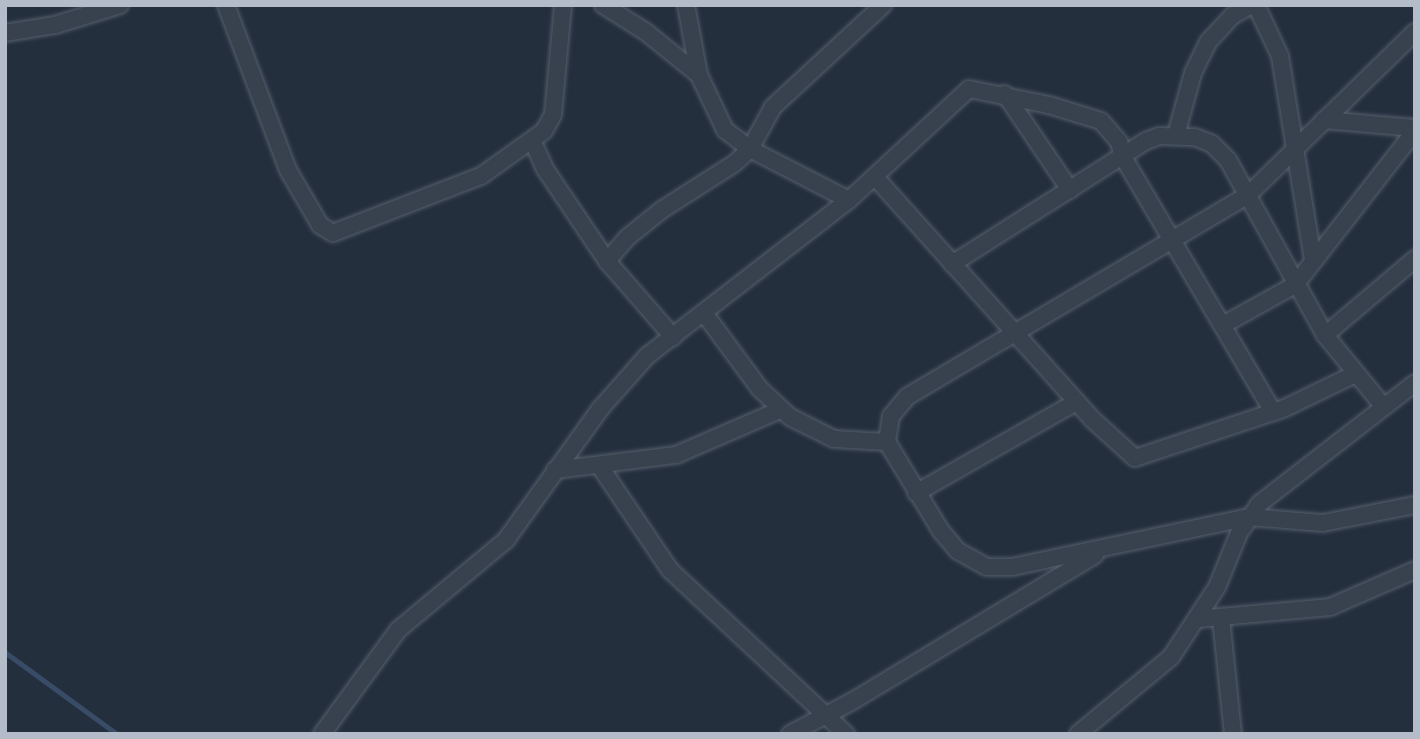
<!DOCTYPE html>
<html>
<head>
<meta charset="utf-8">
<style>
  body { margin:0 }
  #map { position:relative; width:1420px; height:739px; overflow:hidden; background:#242f3e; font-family:"Titillium Web",sans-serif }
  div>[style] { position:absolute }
  .stream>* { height:4.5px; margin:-2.25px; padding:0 2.25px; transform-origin:2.25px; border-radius:2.25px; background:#394c67 }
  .roads { filter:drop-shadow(0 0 2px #565f6c) drop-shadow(0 0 2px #565f6c) }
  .street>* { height:16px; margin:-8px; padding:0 8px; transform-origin:8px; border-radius:8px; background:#38414e }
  span { translate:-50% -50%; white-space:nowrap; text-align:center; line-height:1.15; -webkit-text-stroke:5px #1d2633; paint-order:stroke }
  .frame { position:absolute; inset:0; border:7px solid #b4bcc9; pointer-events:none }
</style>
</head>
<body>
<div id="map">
  <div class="stream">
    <div style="left:5px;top:652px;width:139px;rotate:36.2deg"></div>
  </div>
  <div class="roads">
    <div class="street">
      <div style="left:226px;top:5px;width:176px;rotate:69.4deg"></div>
      <div style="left:288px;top:170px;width:64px;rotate:59.8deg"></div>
      <div style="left:320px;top:225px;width:15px;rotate:32deg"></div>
      <div style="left:333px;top:233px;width:159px;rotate:-21.1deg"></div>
      <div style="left:481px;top:176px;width:77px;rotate:-35.5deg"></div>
      <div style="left:544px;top:131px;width:18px;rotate:-61deg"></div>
      <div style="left:553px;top:115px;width:110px;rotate:-84.8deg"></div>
      <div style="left:603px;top:5px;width:51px;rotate:32.1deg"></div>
      <div style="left:646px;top:32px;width:68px;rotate:39.1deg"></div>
      <div style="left:686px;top:5px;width:71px;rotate:79.5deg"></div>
      <div style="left:699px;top:75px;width:61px;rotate:64.7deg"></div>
      <div style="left:725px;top:130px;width:31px;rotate:37deg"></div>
      <div style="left:750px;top:149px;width:111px;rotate:27.3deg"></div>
      <div style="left:849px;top:200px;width:163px;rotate:-42.8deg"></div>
      <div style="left:969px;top:89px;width:82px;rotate:11.3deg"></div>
      <div style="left:1049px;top:105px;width:54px;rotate:17.1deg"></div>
      <div style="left:1101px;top:121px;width:28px;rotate:49deg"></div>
      <div style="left:1119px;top:142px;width:16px;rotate:75deg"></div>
      <div style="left:1123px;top:157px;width:296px;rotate:59.5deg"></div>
      <div style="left:1256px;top:5px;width:56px;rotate:64.8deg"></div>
      <div style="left:1280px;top:56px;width:206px;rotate:80.8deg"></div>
      <div style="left:1415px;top:32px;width:233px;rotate:135.7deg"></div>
      <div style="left:1248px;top:195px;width:396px;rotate:149.4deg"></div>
      <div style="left:907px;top:397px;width:25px;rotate:130deg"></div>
      <div style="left:891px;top:416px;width:26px;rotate:99deg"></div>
      <div style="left:887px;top:442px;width:104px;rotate:58.8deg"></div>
      <div style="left:941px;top:531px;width:26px;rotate:50deg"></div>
      <div style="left:958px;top:551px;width:33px;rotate:29deg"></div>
      <div style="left:987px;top:567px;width:25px"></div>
      <div style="left:1012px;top:567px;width:242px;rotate:-11.9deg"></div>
      <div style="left:1249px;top:517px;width:74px;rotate:4.6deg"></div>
      <div style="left:1323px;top:523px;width:94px;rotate:-11.1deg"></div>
      <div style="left:5px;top:33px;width:51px;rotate:-9.1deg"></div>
      <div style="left:55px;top:25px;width:68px;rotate:-17.1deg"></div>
      <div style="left:1005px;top:94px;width:116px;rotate:55.9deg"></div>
      <div style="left:1324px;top:120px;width:91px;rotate:5deg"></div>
      <div style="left:1176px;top:135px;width:64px;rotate:-74.7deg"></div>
      <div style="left:1193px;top:73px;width:34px;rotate:-64deg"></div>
      <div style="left:1208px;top:42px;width:35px;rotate:-47deg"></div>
      <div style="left:1232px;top:16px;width:22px;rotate:-30deg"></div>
      <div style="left:533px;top:142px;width:30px;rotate:66deg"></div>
      <div style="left:545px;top:169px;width:111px;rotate:56deg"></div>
      <div style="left:607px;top:261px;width:101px;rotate:49deg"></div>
      <div style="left:875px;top:177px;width:325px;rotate:48.1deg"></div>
      <div style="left:1092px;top:419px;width:58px;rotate:42.2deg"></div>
      <div style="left:1135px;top:458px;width:158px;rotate:-18.4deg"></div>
      <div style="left:1285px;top:408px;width:78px;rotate:-25.9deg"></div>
      <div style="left:607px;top:261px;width:32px;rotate:-49deg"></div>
      <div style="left:628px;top:237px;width:45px;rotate:-38.7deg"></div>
      <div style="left:663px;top:209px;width:85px;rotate:-32.6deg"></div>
      <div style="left:735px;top:163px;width:21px;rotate:-43deg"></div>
      <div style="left:750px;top:149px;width:48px;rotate:-61.3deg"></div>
      <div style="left:773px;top:107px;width:150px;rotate:-42.8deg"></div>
      <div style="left:952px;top:264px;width:230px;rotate:-32.4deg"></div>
      <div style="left:1146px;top:141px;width:14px;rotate:-21deg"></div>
      <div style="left:1159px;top:136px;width:36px;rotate:2deg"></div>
      <div style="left:1195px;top:137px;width:18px;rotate:22deg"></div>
      <div style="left:1212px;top:144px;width:23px;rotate:45deg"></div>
      <div style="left:1228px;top:160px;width:200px;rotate:61deg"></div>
      <div style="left:1325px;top:335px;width:93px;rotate:50.7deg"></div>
      <div style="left:704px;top:313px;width:94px;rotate:53.6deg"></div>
      <div style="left:760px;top:389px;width:41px;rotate:43deg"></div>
      <div style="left:790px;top:417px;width:49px;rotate:26.6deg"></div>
      <div style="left:834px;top:439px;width:53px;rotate:3.2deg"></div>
      <div style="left:1223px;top:325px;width:82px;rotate:-29.1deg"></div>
      <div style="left:1295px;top:285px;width:195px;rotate:-52.1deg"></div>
      <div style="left:1325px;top:335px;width:118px;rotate:-40.2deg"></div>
      <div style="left:599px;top:465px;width:127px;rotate:55.9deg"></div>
      <div style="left:670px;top:570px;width:241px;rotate:43deg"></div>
      <div style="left:555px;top:470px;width:122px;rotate:-7.1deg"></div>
      <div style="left:676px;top:455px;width:113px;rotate:-23.4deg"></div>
      <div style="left:916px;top:493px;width:184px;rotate:-29.6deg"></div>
      <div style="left:1221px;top:618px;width:117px;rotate:84.1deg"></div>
      <div style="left:1198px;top:619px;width:133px;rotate:-5.2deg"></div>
      <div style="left:1330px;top:607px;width:93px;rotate:-23.5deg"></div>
      <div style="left:322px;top:734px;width:129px;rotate:-53.8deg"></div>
      <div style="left:398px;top:630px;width:141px;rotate:-39.8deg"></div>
      <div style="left:506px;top:540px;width:161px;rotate:-54.3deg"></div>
      <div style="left:600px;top:409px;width:71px;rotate:-48.4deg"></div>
      <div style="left:647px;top:356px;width:255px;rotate:-37.7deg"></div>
      <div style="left:790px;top:734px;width:69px;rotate:-27.7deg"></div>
      <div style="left:851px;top:702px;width:285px;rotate:-31.1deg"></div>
      <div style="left:1078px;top:734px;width:121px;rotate:-39.6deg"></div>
      <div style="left:1171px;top:657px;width:84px;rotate:-56.7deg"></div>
      <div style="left:1217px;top:587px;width:58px;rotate:-67.8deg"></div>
      <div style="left:1239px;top:533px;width:35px;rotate:-55deg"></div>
      <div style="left:1259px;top:504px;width:197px;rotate:-37.8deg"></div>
    </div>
  </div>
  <div class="frame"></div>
</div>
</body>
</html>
